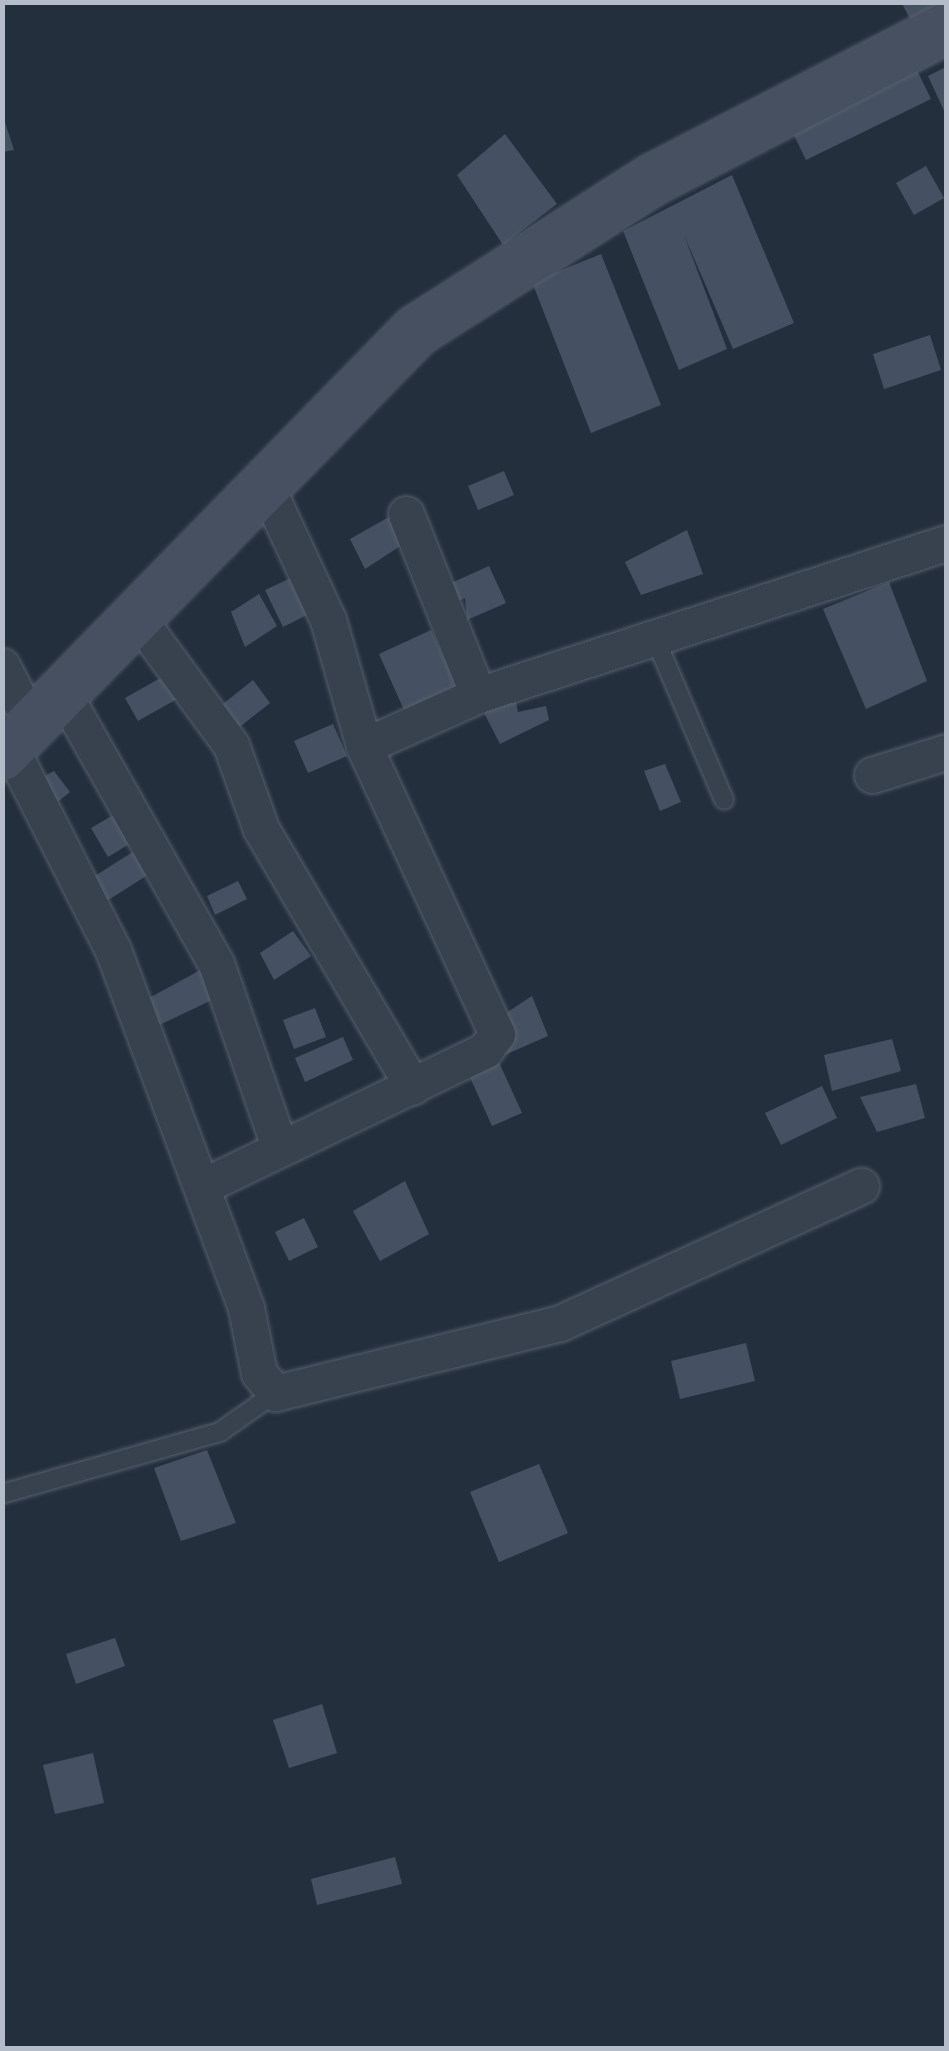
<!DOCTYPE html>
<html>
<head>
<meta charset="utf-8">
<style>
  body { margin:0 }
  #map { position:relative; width:949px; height:2051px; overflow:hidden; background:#242f3e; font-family:"Archivo Narrow",sans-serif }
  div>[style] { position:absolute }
  .building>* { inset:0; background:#455162 }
  .roads { filter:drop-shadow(0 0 2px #565f6c) drop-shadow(0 0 2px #565f6c) }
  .lane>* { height:18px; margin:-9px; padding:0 9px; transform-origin:9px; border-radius:9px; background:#38414e }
  .street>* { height:35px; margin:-17.5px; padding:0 17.5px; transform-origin:17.5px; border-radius:17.5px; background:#38414e }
  .secondary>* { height:50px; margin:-25px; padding:0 25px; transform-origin:25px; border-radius:25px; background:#465061 }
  span { translate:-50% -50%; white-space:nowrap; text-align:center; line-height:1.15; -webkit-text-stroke:9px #1d2633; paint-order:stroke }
  .frame { position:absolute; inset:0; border:5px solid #b4bcc9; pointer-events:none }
</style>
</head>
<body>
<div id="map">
  <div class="building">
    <div style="clip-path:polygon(901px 2px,946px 2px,946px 12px,915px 28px)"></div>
    <div style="clip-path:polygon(914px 64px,931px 99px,806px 160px,789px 125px)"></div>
    <div style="clip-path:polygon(946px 67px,946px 115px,928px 76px)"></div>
    <div style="clip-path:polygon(2px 113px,14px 150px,2px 152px)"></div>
    <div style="clip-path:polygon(505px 134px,557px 204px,503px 245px,457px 175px)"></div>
    <div style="clip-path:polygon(926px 166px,944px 198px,914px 215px,896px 183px)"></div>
    <div style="clip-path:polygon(732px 175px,794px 323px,733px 349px,684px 235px,727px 349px,679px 370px,623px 231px)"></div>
    <div style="clip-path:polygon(601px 254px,661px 405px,591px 433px,532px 282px)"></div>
    <div style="clip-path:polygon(930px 335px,941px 370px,884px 389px,873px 354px)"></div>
    <div style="clip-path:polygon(504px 471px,514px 495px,478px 510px,468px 486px)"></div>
    <div style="clip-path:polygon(396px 513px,408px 541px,365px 569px,350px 539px)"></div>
    <div style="clip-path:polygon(687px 530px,703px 574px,641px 595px,625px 562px)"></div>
    <div style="clip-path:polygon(489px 566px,506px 603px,467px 620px,465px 598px,448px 606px,440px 588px)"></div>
    <div style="clip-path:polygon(295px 576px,313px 612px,283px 627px,265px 590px)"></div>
    <div style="clip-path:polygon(889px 582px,927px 681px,866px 709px,823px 609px)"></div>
    <div style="clip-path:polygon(259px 594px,277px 626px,245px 647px,231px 612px)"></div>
    <div style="clip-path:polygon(431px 630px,457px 685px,404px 710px,379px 654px)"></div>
    <div style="clip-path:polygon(164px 676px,177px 699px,138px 721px,125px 698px)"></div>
    <div style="clip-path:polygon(253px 680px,270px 703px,232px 733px,214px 711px)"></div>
    <div style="clip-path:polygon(514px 693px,518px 712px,546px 706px,549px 720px,500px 744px,482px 709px)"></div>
    <div style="clip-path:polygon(333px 724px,347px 756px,308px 773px,294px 741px)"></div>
    <div style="clip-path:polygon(665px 764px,681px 802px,660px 811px,644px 771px)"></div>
    <div style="clip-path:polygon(54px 771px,70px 792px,49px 809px,34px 782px)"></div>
    <div style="clip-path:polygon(122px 810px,139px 838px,108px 857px,91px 828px)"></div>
    <div style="clip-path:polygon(139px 848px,154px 871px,102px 904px,87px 881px)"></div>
    <div style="clip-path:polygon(238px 881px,247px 899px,215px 915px,207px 896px)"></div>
    <div style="clip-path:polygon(293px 931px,311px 956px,274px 980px,260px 953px)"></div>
    <div style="clip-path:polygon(206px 967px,212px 1000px,151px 1029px,140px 1003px)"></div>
    <div style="clip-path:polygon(532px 996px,548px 1036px,502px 1056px,497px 1019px)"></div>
    <div style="clip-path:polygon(315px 1008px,326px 1037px,294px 1049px,283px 1020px)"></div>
    <div style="clip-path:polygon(343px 1037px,353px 1060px,305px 1082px,295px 1058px)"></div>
    <div style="clip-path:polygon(892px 1039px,901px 1071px,832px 1091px,824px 1055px)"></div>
    <div style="clip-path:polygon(498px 1060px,522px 1113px,492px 1126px,468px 1073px)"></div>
    <div style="clip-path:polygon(916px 1084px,925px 1118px,877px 1132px,860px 1097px)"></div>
    <div style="clip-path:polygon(822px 1086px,837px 1118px,781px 1145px,765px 1113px)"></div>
    <div style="clip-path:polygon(405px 1181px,429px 1234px,380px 1261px,353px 1211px)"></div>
    <div style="clip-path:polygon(304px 1218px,318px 1247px,289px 1261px,275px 1232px)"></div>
    <div style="clip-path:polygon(746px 1343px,755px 1381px,680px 1399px,671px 1361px)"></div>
    <div style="clip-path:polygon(207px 1450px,236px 1523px,181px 1541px,154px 1468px)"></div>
    <div style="clip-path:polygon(539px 1464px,568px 1533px,499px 1562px,470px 1492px)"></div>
    <div style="clip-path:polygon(115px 1638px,125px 1666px,76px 1684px,66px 1654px)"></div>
    <div style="clip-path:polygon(322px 1704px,337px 1753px,289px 1768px,273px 1720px)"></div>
    <div style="clip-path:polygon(93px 1753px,104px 1803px,55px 1814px,43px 1765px)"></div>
    <div style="clip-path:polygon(395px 1857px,402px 1884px,317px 1905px,311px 1879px)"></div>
  </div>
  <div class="roads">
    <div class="lane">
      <div style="left:655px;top:638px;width:176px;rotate:66.9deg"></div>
      <div style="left:2px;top:1494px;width:227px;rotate:-15.9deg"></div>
      <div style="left:220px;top:1432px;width:67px;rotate:-35.3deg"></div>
    </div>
    <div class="street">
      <div style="left:406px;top:514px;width:195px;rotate:68.3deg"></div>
      <div style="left:137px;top:617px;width:159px;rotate:53.7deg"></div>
      <div style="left:231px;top:745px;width:89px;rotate:70.3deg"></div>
      <div style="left:261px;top:829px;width:299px;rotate:59.5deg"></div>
      <div style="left:2px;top:666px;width:68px;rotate:62.7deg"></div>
      <div style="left:63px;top:693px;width:310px;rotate:60.5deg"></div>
      <div style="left:216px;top:963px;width:194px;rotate:71deg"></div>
      <div style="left:364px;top:746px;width:125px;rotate:-24.1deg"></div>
      <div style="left:478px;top:695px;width:492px;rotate:-18deg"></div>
      <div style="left:10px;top:747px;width:228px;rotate:63.1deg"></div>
      <div style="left:113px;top:950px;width:382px;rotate:69.6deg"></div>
      <div style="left:246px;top:1308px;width:66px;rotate:78.7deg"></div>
      <div style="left:259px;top:1373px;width:26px;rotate:51deg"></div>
      <div style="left:275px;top:1393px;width:293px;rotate:-13.8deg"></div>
      <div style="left:560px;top:1323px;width:331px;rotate:-24.5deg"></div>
      <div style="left:872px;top:775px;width:77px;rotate:-17.3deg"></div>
      <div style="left:203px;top:1186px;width:313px;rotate:-25.7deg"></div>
      <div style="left:485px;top:1050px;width:20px;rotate:-53deg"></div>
      <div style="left:497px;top:1034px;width:317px;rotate:-114.8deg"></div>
      <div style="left:364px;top:746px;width:131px;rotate:-105.9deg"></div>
      <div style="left:328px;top:620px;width:142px;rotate:-114.9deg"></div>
    </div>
    <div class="secondary">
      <div style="left:2px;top:755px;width:593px;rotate:-45.68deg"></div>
      <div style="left:416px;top:331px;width:282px;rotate:-32.6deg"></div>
      <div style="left:654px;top:179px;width:329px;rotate:-27.3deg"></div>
    </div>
  </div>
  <div class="frame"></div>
</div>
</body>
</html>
